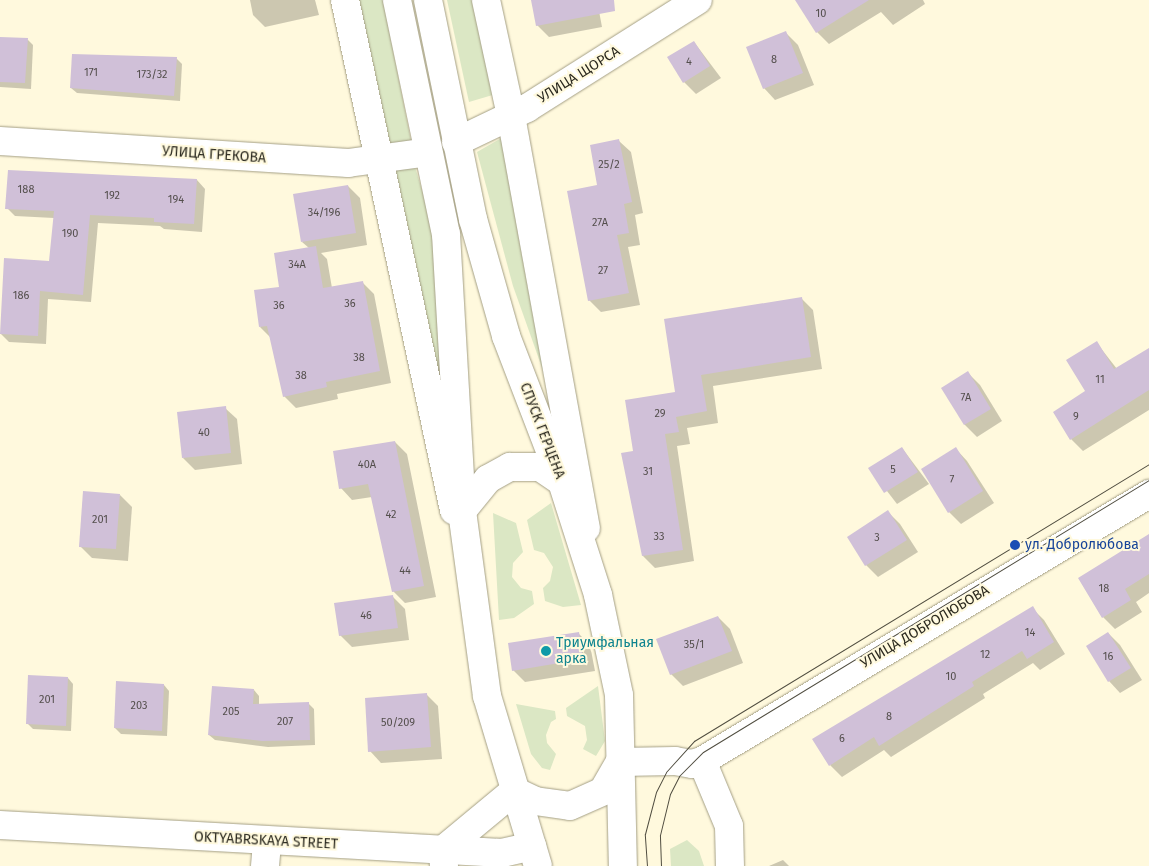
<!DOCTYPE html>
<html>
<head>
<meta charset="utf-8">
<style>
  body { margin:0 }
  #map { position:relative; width:1149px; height:866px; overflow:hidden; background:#fff9dd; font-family:"Fira Sans",sans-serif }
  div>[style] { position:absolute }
  .green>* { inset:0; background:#dbe7c4 }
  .shadow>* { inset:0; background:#0003 }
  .building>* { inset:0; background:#d0c0d8 }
  .roads { filter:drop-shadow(0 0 1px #a49f85) drop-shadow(0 0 1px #a49f85) }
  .minor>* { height:28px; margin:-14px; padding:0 14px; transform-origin:14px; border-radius:14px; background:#fff }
  .major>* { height:28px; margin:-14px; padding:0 14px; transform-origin:14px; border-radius:14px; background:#fff }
  .tram>* { height:1px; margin:-0.5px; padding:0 0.5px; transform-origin:0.5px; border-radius:0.5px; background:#504d40 }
  .dots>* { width:14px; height:14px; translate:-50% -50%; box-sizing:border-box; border:2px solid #fff9dd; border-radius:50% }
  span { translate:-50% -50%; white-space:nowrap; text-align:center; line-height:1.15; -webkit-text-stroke:4px #fff9dd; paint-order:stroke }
  .number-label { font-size:11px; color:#544f4d }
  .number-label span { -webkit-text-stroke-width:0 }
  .street-label { font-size:14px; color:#2b291f }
  .transit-label { font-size:14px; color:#164399 }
  .left { translate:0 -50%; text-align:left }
  .culture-label { font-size:14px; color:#0d838f }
</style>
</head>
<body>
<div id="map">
  <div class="green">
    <div style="clip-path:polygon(351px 0,383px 0,411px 141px,382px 145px)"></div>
    <div style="clip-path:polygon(447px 0,476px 0,496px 94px,469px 102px)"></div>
    <div style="clip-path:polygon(505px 136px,556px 407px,513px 286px,477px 152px)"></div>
    <div style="clip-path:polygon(415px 167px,435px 233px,446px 441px,386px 171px)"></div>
    <div style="clip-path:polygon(551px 503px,581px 605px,563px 607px,545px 601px,543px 588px,550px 581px,553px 567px,544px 553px,534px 550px,527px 520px)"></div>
    <div style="clip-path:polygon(493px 513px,516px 523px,523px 552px,513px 563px,512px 577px,521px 588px,532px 591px,534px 604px,514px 618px,499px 620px)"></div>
    <div style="clip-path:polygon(598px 686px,605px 741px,596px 756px,583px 749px,587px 740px,585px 726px,567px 716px,566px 708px)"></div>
    <div style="clip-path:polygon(516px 704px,555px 711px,556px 719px,551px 722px,546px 735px,547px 743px,556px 754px,550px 770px,542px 768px,531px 754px)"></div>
    <div style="clip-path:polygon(687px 840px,699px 851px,704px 866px,671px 866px,670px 849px)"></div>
  </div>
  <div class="shadow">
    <div style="clip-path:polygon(250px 0,315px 0,319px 15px,265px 27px,253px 15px)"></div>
    <div style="clip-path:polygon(532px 0,597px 0,602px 27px,549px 37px,537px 25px)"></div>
    <div style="clip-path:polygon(798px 0,923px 0,925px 4px,893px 25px,881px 12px,829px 44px,817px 32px)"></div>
    <div style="clip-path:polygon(786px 33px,798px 45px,814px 85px,775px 100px,764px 88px)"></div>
    <div style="clip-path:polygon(0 38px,28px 40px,33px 45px,31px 89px,0 87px)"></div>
    <div style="clip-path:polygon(694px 42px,721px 78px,696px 94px,684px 82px)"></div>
    <div style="clip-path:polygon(177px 59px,182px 64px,180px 101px,77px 93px,71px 88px)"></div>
    <div style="clip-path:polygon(619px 141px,631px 152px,643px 213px,635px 215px,640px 245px,628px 247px,640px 305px,601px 312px,589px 300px,599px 186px)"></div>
    <div style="clip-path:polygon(197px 180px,205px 189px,202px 232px,164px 229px,160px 226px,98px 223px,91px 302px,48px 299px,46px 344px,9px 342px,1px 334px,51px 262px,54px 218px,15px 216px,7px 208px)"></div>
    <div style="clip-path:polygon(348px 186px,360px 198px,367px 245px,321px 253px,327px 259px,332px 288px,362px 282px,374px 294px,391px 383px,337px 394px,338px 399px,296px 408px,284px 396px,271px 338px,260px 327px,281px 288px,309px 248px,302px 242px)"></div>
    <div style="clip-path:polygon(801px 298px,813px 310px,822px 369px,713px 386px,718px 423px,687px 428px,690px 444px,677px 446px,694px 561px,655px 568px,643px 556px,635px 452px,677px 393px)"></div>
    <div style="clip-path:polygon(1096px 342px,1117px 369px,1149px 349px,1149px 410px,1083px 451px,1071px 439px,1087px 392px)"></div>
    <div style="clip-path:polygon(968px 373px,980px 385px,1002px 421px,977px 437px,965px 425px,943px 388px)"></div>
    <div style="clip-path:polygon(225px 408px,237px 419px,242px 464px,195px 470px,183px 458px)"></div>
    <div style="clip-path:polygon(395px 442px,407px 454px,436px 597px,405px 603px,393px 591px,372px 497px,352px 500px,341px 488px)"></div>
    <div style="clip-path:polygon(902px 448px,929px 484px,897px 504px,870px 469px)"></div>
    <div style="clip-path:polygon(956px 449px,967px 461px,994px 503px,961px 524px,949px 512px)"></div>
    <div style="clip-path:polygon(120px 495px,132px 507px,128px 561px,92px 558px,80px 546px)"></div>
    <div style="clip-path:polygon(888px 512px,900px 524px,918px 552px,878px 577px,866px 565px)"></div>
    <div style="clip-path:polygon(1149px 535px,1149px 593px,1136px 602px,1142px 612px,1115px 629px,1103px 617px)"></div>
    <div style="clip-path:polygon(393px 597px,405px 609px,409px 640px,352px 647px,340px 635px)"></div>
    <div style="clip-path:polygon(1032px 608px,1044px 620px,1065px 654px,1040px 670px,1033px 663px,983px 694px,985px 698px,891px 757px,884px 750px,842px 777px,830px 765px)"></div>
    <div style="clip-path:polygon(718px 617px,730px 629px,743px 663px,683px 686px,671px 674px)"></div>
    <div style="clip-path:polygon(578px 633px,590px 645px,595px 671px,525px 682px,513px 670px)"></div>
    <div style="clip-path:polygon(1108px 633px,1120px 645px,1142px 680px,1120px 693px,1109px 681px)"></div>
    <div style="clip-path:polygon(68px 678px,73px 684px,71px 731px,33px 729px,28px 724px)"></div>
    <div style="clip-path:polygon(164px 685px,169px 691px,167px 736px,121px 734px,115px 728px)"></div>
    <div style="clip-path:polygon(254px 690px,259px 696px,259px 705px,308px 703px,314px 709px,315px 745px,268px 747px,215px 740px,209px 735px)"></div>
    <div style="clip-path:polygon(426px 694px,438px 706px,442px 759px,381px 763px,370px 751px)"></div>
    <div style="clip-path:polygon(783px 860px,789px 866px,769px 866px)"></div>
  </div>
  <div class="building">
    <div style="clip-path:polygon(531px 0,614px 0,615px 11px,536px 26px)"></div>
    <div style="clip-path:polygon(795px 0,869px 0,816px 33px)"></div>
    <div style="clip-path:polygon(786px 31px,803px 73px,763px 89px,746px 47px)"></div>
    <div style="clip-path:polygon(0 37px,28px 38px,25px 83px,0 82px)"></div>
    <div style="clip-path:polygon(694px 41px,710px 66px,683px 83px,667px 57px)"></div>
    <div style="clip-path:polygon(72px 54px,177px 57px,174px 96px,70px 88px)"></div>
    <div style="clip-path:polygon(619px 139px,632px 202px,624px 204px,629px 233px,617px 235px,629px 293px,588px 301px,567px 191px,597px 185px,590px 145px)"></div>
    <div style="clip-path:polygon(8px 170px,197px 179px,194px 224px,154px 222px,154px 218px,90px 215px,83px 295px,40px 291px,38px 336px,0 334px,4px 258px,49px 261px,54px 211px,5px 209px)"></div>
    <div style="clip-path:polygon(348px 185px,356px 233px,301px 242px,293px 194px)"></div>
    <div style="clip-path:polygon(316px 246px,323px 288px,363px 281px,380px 371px,326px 382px,327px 387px,283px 397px,267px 326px,259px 327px,254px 290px,279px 287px,274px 253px)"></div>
    <div style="clip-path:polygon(802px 297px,811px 357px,701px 375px,707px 411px,676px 417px,679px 432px,665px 434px,683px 550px,642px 556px,621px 453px,633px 451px,625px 400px,675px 392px,664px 319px)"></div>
    <div style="clip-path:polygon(1097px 341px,1114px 369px,1149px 348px,1149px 390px,1070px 440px,1053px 412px,1085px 391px,1066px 360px)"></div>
    <div style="clip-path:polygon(968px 371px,991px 409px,964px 425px,941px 388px)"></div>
    <div style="clip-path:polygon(226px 406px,231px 453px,182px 458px,177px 412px)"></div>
    <div style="clip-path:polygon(395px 441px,424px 586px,392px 592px,368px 484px,339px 489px,333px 451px)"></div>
    <div style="clip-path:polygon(902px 447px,918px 472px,884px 493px,868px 468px)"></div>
    <div style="clip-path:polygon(956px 447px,983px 491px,948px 513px,921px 469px)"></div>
    <div style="clip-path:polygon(83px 491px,120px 494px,116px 549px,79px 547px)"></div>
    <div style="clip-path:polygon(888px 510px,907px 540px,865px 566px,847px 537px)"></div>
    <div style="clip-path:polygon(1149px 534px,1149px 574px,1125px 589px,1131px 600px,1102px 618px,1078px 578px)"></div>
    <div style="clip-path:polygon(393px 595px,398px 628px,339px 636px,334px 603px)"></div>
    <div style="clip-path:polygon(1033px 606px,1054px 642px,1027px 659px,1022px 651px,972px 682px,974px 686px,879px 746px,874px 737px,829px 766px,812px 739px)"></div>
    <div style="clip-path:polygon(718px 616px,732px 651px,670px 675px,656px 639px)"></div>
    <div style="clip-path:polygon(579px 632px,583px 659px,512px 671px,508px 643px)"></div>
    <div style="clip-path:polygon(1108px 632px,1131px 668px,1108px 682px,1086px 646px)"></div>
    <div style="clip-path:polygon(28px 675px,68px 677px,66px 726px,26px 724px)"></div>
    <div style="clip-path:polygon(116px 681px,164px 684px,162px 731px,114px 728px)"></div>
    <div style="clip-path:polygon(212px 686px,254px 689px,253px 704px,309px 702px,310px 740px,262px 741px,208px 735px)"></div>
    <div style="clip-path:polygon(427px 693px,431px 747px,368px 752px,365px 698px)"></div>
  </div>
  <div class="roads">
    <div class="minor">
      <div style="left:345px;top:0;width:522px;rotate:77.94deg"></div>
      <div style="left:486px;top:0;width:119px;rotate:77.8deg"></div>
      <div style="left:511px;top:116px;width:419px;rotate:79.7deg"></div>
      <div style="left:0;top:141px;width:349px;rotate:3.6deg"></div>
      <div style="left:348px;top:163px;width:81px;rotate:-7.8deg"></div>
      <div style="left:456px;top:142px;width:79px;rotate:-25.6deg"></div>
      <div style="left:527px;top:108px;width:202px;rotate:-32.3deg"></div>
      <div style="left:462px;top:511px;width:41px;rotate:-50.9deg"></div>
      <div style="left:488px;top:479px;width:25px;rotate:-29deg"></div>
      <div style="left:510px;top:467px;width:30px"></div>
      <div style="left:540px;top:467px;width:27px;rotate:34deg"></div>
      <div style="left:702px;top:761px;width:70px;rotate:67.4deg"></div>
      <div style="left:729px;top:826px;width:40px;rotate:88.6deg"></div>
      <div style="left:0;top:825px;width:503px;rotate:3.19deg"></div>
      <div style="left:502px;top:853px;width:31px;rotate:-13deg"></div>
      <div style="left:265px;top:866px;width:24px;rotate:-85deg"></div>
      <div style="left:444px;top:866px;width:16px;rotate:-94deg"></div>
      <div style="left:443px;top:850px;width:92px;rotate:-39.7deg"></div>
      <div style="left:514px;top:791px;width:23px;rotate:25deg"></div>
      <div style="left:535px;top:801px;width:35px;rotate:8deg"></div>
      <div style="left:570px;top:806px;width:36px;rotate:-24deg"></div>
      <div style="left:603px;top:791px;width:34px;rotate:-60deg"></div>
      <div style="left:620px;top:762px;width:55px;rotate:-1deg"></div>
      <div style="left:675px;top:761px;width:17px;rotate:10deg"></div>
      <div style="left:692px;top:764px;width:10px;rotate:-17deg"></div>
      <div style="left:702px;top:761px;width:521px;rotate:-30.85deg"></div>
    </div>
    <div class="major">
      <div style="left:397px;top:0;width:239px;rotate:78.2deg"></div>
      <div style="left:446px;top:234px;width:277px;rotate:86.7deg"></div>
      <div style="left:462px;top:511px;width:187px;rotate:82.3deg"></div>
      <div style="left:487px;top:696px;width:177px;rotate:73.3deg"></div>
      <div style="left:428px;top:0;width:224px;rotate:78.4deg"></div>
      <div style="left:473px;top:219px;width:122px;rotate:74.2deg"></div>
      <div style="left:506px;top:336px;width:156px;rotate:69deg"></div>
      <div style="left:562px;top:482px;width:119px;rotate:72.3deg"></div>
      <div style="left:598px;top:595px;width:102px;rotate:78.1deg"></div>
      <div style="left:619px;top:695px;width:171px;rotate:88.7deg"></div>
    </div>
  </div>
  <div class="tram">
    <div style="left:647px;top:866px;width:32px;rotate:-94deg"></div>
    <div style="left:645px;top:834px;width:43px;rotate:-75.3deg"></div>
    <div style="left:656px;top:792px;width:22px;rotate:-63deg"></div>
    <div style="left:666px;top:772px;width:42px;rotate:-47.9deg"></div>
    <div style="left:694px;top:741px;width:533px;rotate:-31.33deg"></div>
    <div style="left:661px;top:866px;width:31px;rotate:-92deg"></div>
    <div style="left:660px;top:835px;width:42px;rotate:-76.3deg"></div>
    <div style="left:670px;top:794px;width:20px;rotate:-63deg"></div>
    <div style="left:679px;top:776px;width:34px;rotate:-45deg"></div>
    <div style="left:703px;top:752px;width:522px;rotate:-31.38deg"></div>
  </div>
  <div class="dots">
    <div style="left:1015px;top:545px;background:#1a4fb4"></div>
    <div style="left:546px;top:651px;background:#0f9aa8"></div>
  </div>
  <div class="number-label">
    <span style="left:821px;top:14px">10</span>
    <span style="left:774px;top:60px">8</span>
    <span style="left:689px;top:62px">4</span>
    <span style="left:91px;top:73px">171</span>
    <span style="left:152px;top:75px">173/32</span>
    <span style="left:609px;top:165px">25/2</span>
    <span style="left:26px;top:190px">188</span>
    <span style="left:112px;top:196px">192</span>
    <span style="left:176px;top:200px">194</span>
    <span style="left:324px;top:213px">34/196</span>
    <span style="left:600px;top:223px">27А</span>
    <span style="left:70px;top:234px">190</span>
    <span style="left:297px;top:265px">34А</span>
    <span style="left:603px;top:271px">27</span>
    <span style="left:21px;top:296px">186</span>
    <span style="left:350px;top:304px">36</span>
    <span style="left:279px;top:306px">36</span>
    <span style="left:359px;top:358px">38</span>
    <span style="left:301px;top:376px">38</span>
    <span style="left:1100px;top:380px">11</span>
    <span style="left:966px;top:398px">7А</span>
    <span style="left:660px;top:414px">29</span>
    <span style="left:1076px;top:417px">9</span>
    <span style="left:204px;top:433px">40</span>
    <span style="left:367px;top:465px">40А</span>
    <span style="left:893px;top:470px">5</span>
    <span style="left:648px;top:472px">31</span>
    <span style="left:952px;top:480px">7</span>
    <span style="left:391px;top:515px">42</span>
    <span style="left:100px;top:520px">201</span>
    <span style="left:659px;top:537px">33</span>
    <span style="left:877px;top:538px">3</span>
    <span style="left:405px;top:571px">44</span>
    <span style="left:1104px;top:589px">18</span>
    <span style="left:366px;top:616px">46</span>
    <span style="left:1030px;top:633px">14</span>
    <span style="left:694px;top:645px">35/1</span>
    <span style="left:985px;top:655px">12</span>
    <span style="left:1108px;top:657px">16</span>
    <span style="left:951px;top:677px">10</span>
    <span style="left:47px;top:700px">201</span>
    <span style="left:139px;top:706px">203</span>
    <span style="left:231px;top:712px">205</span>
    <span style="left:889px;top:717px">8</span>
    <span style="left:285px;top:722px">207</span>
    <span style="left:398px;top:723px">50/209</span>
    <span style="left:842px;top:739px">6</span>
  </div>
  <div class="street-label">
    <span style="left:579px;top:75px;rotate:-32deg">УЛИЦА ЩОРСА</span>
    <span style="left:214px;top:155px;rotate:4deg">УЛИЦА ГРЕКОВА</span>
    <span style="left:542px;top:431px;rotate:69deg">СПУСК ГЕРЦЕНА</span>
    <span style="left:925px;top:627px;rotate:-31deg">УЛИЦА ДОБРОЛЮБОВА</span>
    <span style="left:266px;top:841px;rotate:3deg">OKTYABRSKAYA STREET</span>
  </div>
  <div class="transit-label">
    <span class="left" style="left:1025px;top:545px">ул. Добролюбова</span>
  </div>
  <div class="culture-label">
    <span class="left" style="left:556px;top:651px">Триумфальная<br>арка</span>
  </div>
</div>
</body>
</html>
